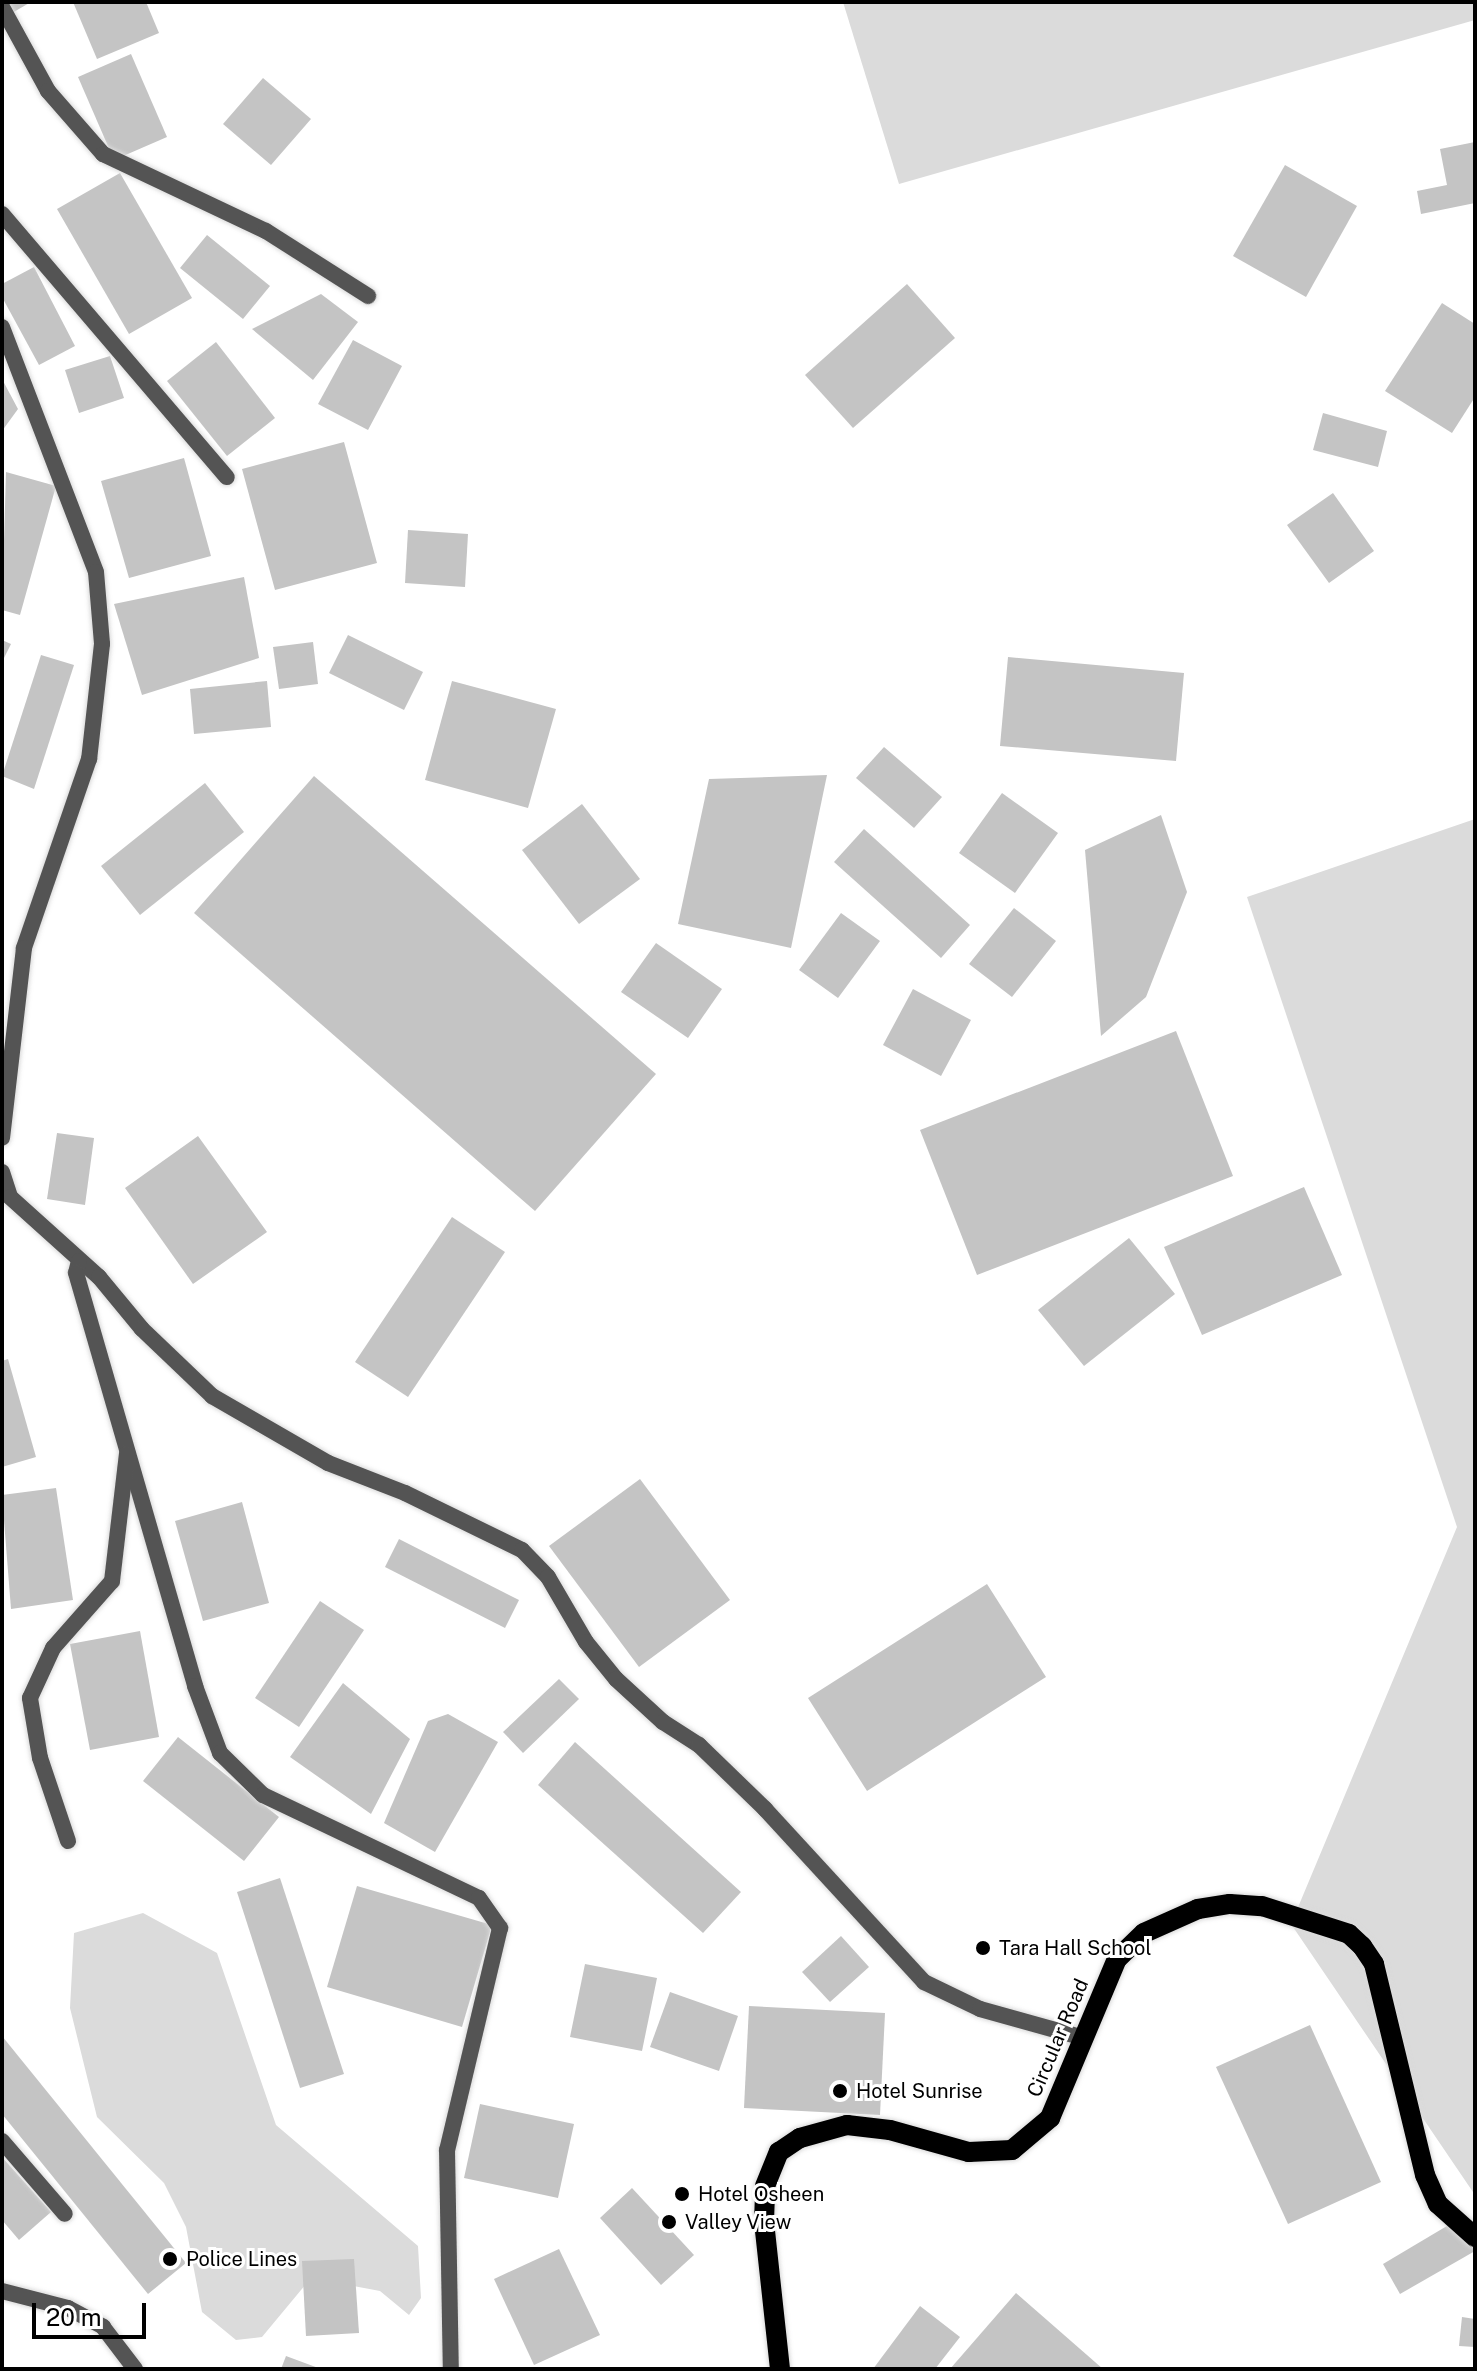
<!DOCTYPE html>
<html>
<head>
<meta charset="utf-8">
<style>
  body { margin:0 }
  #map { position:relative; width:1477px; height:2371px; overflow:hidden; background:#fff; font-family:"Public Sans",sans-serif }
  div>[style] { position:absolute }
  .green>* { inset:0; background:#dbdbdb }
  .building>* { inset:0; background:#c4c4c4 }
  .roads { filter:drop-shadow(0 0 2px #dbdbdb) drop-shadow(0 0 2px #dbdbdb) }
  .street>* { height:16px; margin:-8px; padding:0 8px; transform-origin:8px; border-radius:8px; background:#545454 }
  .primary>* { height:20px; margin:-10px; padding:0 10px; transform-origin:10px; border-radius:10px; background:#000 }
  .dots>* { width:22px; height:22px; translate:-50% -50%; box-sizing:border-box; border:4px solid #fff; border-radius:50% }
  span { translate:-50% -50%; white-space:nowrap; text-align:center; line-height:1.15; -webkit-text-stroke:6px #fff; paint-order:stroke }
  .poi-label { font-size:20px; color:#000 }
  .left { translate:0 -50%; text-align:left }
  .street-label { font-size:20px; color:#000 }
  .frame { position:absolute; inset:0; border:4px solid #000; pointer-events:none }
  .scale { position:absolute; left:32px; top:2303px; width:114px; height:36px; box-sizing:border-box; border:4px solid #000; border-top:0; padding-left:10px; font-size:24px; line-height:28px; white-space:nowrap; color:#000; -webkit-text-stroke:6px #fff; paint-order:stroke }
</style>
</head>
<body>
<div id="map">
  <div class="green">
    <div style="clip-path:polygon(843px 2px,1475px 2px,1475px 20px,899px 184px)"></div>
    <div style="clip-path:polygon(1475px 819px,1475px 2195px,1291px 1924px,1457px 1527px,1247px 897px)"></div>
    <div style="clip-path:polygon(143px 1913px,217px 1953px,276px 2125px,418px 2246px,421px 2298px,409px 2315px,380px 2291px,311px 2278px,262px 2337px,236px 2340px,202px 2312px,186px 2227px,164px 2183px,97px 2117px,70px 2008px,74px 1933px)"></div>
  </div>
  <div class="building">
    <div style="clip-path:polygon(6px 2px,31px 2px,12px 13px)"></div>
    <div style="clip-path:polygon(73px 2px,146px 2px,159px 33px,97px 59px)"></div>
    <div style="clip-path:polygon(131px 54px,167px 137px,114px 160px,78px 77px)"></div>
    <div style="clip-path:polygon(263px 78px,311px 119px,271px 165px,223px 124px)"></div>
    <div style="clip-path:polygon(1475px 142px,1475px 203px,1421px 214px,1417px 191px,1447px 185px,1440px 149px)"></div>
    <div style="clip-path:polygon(1285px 165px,1357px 206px,1306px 297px,1233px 256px)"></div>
    <div style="clip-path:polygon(120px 173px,192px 298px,129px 334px,57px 209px)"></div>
    <div style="clip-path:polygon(207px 235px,270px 286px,243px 319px,180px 268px)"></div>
    <div style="clip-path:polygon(34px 267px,75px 346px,39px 365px,2px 297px,2px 284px)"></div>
    <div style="clip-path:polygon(907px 284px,955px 338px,853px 428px,805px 375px)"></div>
    <div style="clip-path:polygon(321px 294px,358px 322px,313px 380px,252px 329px)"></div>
    <div style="clip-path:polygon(1442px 303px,1475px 324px,1475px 397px,1452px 433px,1385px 391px)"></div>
    <div style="clip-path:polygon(353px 340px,402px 366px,368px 430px,318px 404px)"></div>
    <div style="clip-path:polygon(216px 342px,275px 418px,227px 456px,167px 381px)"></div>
    <div style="clip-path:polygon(110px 356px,124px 398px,79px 413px,65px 370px)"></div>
    <div style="clip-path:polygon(2px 379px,18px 409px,2px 431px)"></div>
    <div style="clip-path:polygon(1323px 413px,1387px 431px,1378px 467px,1313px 450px)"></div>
    <div style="clip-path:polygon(344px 442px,377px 563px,275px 590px,242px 469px)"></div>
    <div style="clip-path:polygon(184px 458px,211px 556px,129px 578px,101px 481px)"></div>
    <div style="clip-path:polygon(6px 472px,56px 486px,20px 615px,2px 610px)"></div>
    <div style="clip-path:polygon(1333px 493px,1374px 551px,1329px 583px,1287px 525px)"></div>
    <div style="clip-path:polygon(408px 530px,468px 534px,465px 587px,405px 583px)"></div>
    <div style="clip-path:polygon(244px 577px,259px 658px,142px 695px,114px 604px)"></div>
    <div style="clip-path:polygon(348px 635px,423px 672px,404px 710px,329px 673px)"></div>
    <div style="clip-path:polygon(2px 640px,11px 644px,2px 662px)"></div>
    <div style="clip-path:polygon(313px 642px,318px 684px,279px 689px,273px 647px)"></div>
    <div style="clip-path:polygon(41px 655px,74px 665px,34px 789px,2px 776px)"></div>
    <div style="clip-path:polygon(1008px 657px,1184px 673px,1176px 761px,1000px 746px)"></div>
    <div style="clip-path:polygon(267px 681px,271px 727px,194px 734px,190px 689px)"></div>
    <div style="clip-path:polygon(452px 681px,556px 709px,528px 808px,425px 780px)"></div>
    <div style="clip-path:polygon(884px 747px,942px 797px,914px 828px,856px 778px)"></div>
    <div style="clip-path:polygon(827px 775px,791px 948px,678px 924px,709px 779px)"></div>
    <div style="clip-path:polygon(314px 776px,656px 1074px,535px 1211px,194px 913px)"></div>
    <div style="clip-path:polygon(205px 783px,244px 832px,140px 915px,101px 866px)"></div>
    <div style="clip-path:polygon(1002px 793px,1058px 833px,1015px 893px,959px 853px)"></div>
    <div style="clip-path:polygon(582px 804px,640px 879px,579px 924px,522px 850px)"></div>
    <div style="clip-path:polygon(1161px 815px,1187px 892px,1146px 997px,1101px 1036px,1085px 850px)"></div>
    <div style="clip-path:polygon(864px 829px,970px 925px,941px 958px,834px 862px)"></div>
    <div style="clip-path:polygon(1014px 908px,1056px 941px,1012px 997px,969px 964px)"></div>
    <div style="clip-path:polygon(841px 913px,880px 941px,838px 998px,799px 970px)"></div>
    <div style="clip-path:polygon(656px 943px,722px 989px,688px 1038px,621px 992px)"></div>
    <div style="clip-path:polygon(913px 989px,971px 1020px,941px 1076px,883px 1045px)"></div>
    <div style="clip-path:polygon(1176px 1031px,1233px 1176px,977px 1275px,920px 1130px)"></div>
    <div style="clip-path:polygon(57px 1133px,94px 1138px,85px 1205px,47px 1199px)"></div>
    <div style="clip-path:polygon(198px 1136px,267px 1232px,193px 1284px,125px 1188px)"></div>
    <div style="clip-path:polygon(1304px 1187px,1342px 1275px,1202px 1335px,1164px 1247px)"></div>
    <div style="clip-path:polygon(452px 1217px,505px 1252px,408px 1397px,355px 1362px)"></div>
    <div style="clip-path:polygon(1129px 1238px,1175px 1294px,1084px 1366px,1038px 1310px)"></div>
    <div style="clip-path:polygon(8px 1359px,36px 1457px,2px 1467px,2px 1361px)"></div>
    <div style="clip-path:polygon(640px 1479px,730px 1600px,639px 1667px,549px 1546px)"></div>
    <div style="clip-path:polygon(56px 1488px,73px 1600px,11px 1609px,2px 1495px)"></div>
    <div style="clip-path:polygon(242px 1502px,269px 1603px,203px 1621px,175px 1521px)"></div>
    <div style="clip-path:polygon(399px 1539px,519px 1600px,505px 1628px,385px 1567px)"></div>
    <div style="clip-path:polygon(987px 1584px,1046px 1677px,867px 1791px,808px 1698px)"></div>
    <div style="clip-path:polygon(320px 1601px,364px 1630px,299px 1727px,255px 1698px)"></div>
    <div style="clip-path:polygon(140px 1631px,159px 1737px,90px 1750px,70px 1644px)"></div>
    <div style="clip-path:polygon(559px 1679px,579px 1699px,523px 1753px,503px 1732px)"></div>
    <div style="clip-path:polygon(343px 1683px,410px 1739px,371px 1814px,290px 1757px)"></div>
    <div style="clip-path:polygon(448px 1714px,498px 1742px,435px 1852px,384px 1823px,428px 1721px)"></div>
    <div style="clip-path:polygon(178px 1737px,279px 1817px,244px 1861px,143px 1781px)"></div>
    <div style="clip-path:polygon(575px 1742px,741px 1892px,703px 1933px,538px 1785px)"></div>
    <div style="clip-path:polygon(280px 1878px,344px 2074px,300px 2088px,237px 1892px)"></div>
    <div style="clip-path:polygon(357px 1886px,492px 1925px,462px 2027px,327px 1987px)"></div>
    <div style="clip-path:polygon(841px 1936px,869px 1967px,830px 2002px,802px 1972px)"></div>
    <div style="clip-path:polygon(585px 1964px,657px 1978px,642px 2051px,570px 2037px)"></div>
    <div style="clip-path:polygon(670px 1992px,738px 2016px,719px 2071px,650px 2047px)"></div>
    <div style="clip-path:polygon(749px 2006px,885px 2013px,880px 2115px,744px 2108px)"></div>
    <div style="clip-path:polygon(1310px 2025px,1381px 2182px,1288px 2224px,1216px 2067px)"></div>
    <div style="clip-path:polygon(2px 2036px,186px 2263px,148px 2294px,2px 2114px)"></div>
    <div style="clip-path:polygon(480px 2104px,574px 2124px,558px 2198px,464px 2178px)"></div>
    <div style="clip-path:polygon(2px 2157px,51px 2212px,19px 2240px,2px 2220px)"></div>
    <div style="clip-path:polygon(632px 2188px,694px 2255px,661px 2285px,600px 2218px)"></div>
    <div style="clip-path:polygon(1457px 2220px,1475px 2251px,1400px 2294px,1383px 2264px)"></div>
    <div style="clip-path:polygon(559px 2249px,600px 2335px,534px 2365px,494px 2279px)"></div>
    <div style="clip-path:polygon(354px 2259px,359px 2333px,306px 2336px,302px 2261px)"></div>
    <div style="clip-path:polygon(1016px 2293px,1103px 2369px,950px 2369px)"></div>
    <div style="clip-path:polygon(920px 2306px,960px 2337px,935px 2369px,873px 2369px)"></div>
    <div style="clip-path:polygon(1462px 2317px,1475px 2319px,1475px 2347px,1459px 2346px)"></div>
    <div style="clip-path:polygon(286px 2356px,321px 2369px,281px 2369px)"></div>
  </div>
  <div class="roads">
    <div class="street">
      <div style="left:2px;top:7px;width:96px;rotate:61.3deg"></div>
      <div style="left:48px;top:91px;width:84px;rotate:48.9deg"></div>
      <div style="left:103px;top:154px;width:180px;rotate:25.3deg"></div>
      <div style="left:266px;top:231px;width:121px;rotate:32.5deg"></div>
      <div style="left:2px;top:214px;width:346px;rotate:49.5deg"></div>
      <div style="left:2px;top:327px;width:262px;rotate:69deg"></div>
      <div style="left:96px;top:572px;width:72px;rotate:85.2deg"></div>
      <div style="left:102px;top:644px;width:116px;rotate:96.4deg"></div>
      <div style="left:89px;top:759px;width:200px;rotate:109deg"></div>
      <div style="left:24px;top:948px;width:191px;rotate:96.6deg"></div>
      <div style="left:2px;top:1172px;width:26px;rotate:72deg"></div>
      <div style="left:10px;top:1197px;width:120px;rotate:42deg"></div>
      <div style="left:99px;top:1277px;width:67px;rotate:50.4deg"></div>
      <div style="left:142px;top:1329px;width:97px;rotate:43.7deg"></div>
      <div style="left:212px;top:1396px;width:134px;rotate:30deg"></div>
      <div style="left:328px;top:1463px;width:83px;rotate:21.3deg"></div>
      <div style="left:405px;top:1493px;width:130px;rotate:26deg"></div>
      <div style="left:522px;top:1550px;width:37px;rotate:46deg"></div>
      <div style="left:548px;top:1577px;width:75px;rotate:59.7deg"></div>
      <div style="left:586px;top:1642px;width:48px;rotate:51deg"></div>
      <div style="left:616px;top:1679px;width:64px;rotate:42.5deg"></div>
      <div style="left:663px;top:1722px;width:43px;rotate:32.6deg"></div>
      <div style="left:699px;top:1745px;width:92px;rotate:44.1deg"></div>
      <div style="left:765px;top:1809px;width:235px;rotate:47.4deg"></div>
      <div style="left:924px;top:1982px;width:62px;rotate:25.7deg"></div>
      <div style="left:980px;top:2009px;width:108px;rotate:15.6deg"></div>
      <div style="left:79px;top:1261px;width:12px;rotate:104deg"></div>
      <div style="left:76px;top:1273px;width:430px;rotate:73.9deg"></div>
      <div style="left:195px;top:1686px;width:72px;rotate:69.5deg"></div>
      <div style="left:220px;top:1753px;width:60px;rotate:44.3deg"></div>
      <div style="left:263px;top:1795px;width:239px;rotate:25.5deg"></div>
      <div style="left:479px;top:1898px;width:37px;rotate:55deg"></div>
      <div style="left:500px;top:1928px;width:228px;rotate:103.4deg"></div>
      <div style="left:447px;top:2150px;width:219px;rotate:89deg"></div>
      <div style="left:68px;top:1841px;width:88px;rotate:-108.6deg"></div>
      <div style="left:40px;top:1758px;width:61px;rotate:-99.5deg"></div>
      <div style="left:30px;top:1698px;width:55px;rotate:-65.3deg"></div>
      <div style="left:53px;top:1648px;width:89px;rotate:-48.6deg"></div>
      <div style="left:112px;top:1581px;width:128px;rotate:-83.3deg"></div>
      <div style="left:2px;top:2141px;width:96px;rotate:49.2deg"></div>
      <div style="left:2px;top:2291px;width:68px;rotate:14.4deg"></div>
      <div style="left:68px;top:2308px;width:40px;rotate:28deg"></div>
      <div style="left:103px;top:2327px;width:53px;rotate:52.7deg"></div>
    </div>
    <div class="primary">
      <div style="left:780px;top:2369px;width:148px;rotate:-96.2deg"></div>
      <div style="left:764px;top:2222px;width:36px;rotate:-88deg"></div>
      <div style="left:765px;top:2186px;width:37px;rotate:-68deg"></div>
      <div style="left:779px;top:2152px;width:25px;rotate:-34deg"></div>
      <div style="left:800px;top:2138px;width:49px;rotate:-15.5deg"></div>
      <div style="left:847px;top:2125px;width:43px;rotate:6.6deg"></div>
      <div style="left:890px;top:2130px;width:82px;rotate:15.6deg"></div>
      <div style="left:969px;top:2152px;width:43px;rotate:-2.7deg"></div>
      <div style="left:1012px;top:2150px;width:50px;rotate:-40.1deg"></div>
      <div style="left:1050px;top:2118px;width:173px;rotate:-67.2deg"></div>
      <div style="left:1117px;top:1959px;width:37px;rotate:-44deg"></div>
      <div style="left:1144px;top:1933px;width:59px;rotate:-24deg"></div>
      <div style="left:1198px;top:1909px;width:32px;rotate:-9deg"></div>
      <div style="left:1230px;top:1904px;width:32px;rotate:4deg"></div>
      <div style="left:1262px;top:1906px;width:91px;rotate:17.8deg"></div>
      <div style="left:1349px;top:1934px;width:18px;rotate:43deg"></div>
      <div style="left:1362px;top:1946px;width:22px;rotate:56deg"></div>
      <div style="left:1374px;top:1964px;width:217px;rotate:76.4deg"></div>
      <div style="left:1425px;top:2175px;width:32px;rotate:66deg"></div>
      <div style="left:1438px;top:2204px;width:50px;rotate:41.7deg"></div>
    </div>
  </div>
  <div class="dots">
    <div style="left:983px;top:1948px;background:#000"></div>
    <div style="left:840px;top:2091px;background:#000"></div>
    <div style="left:682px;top:2194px;background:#000"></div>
    <div style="left:669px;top:2222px;background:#000"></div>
    <div style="left:170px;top:2259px;background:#000"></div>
  </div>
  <div class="poi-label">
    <span class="left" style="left:999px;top:1948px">Tara Hall School</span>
    <span class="left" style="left:856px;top:2091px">Hotel Sunrise</span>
    <span class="left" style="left:698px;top:2194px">Hotel Osheen</span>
    <span class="left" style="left:685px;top:2222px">Valley View</span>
    <span class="left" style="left:186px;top:2259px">Police Lines</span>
  </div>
  <div class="street-label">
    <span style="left:1058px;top:2038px;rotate:-67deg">Circular Road</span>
  </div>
  <div class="frame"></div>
  <div class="scale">20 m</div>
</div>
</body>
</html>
